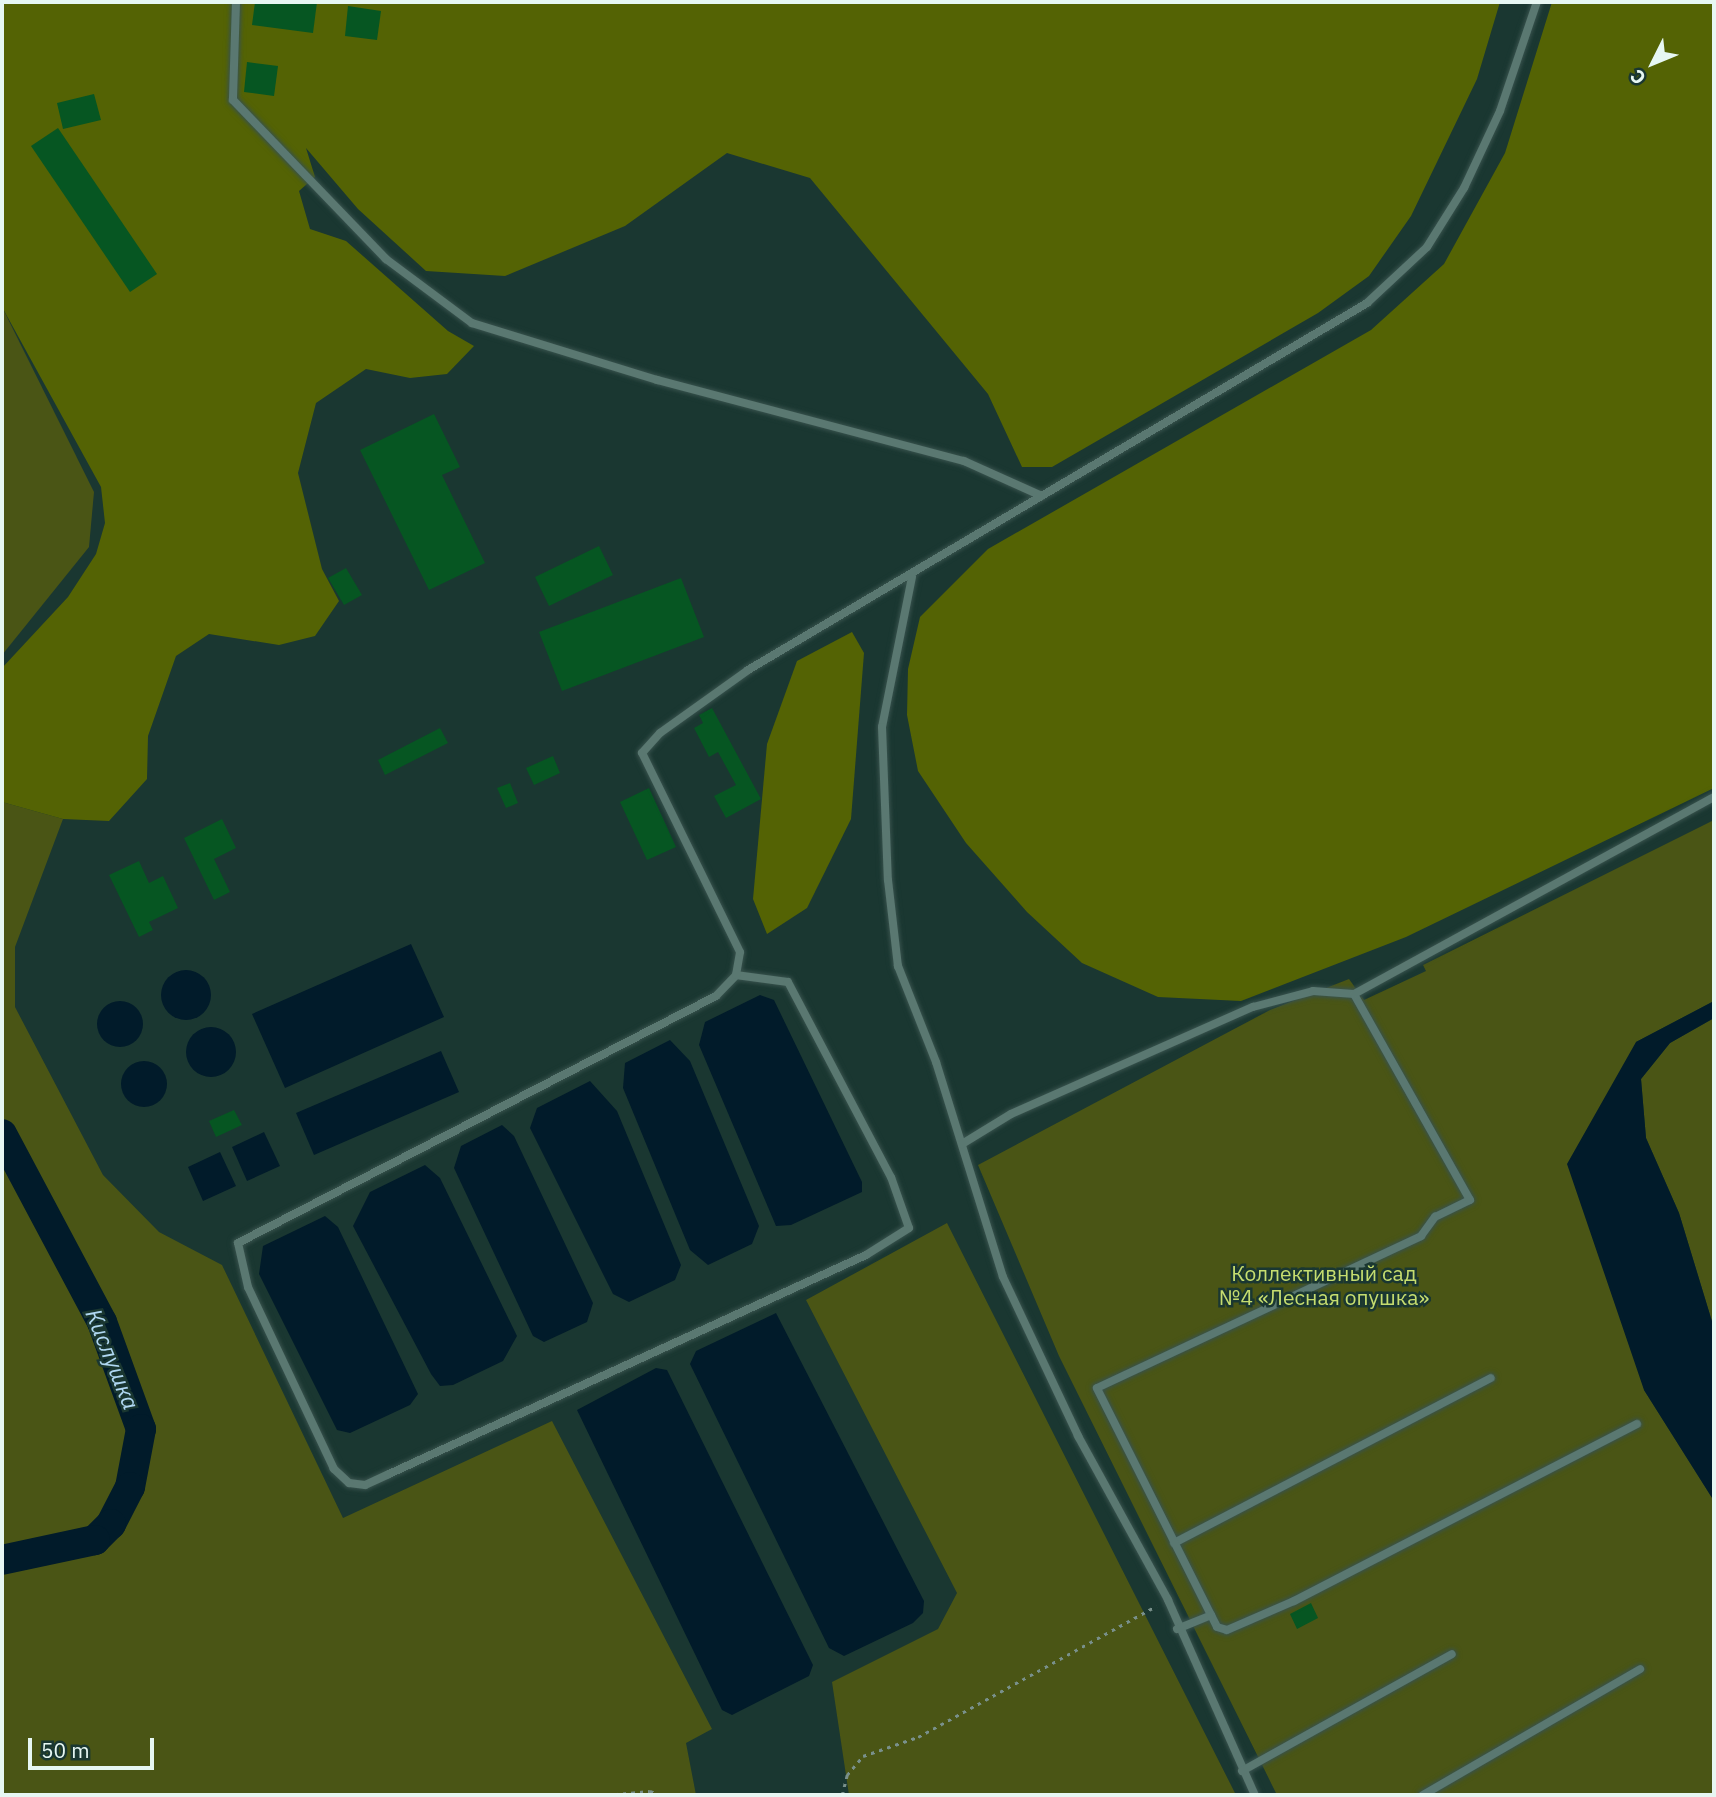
<!DOCTYPE html>
<html>
<head>
<meta charset="utf-8">
<style>
  body { margin:0 }
  #map { position:relative; width:1716px; height:1797px; overflow:hidden; background:#1a3731; font-family:"IBM Plex Sans",sans-serif }
  div>[style] { position:absolute }
  .green>* { inset:0; background:#4a5515 }
  .forest>* { inset:0; background:#546304 }
  .water>* { inset:0; background:#011b2a }
  .round { border-radius:50% }
  .river>* { height:30px; margin:-15px; padding:0 15px; transform-origin:15px; border-radius:15px; background:#011b2a }
  .building>* { inset:0; background:#065622 }
  .path>* { height:2.5px; margin-top:-1.25px; transform-origin:0; background:repeating-linear-gradient(90deg,#79908b 0 3.5px,transparent 0 8.5px) }
  .roads { filter:drop-shadow(0 0 2px #38524d) drop-shadow(0 0 2px #38524d) }
  .service>* { height:8px; margin:-4px; padding:0 4px; transform-origin:4px; border-radius:4px; background:#5a7871 }
  span { translate:-50% -50%; white-space:nowrap; text-align:center; line-height:1.15; -webkit-text-stroke:5px #1a3731; paint-order:stroke }
  .park-label { font-size:21px; color:#c6dd6f }
  .water-label { font-size:23px; color:#b0d8f2; font-style:italic }
  .frame { position:absolute; inset:0; border:4px solid #e7f7f3; pointer-events:none }
  .north { position:absolute; left:1618px; top:28px; width:70px; height:70px; -webkit-text-stroke:5px #1a3731; paint-order:stroke; rotate:227deg; font-size:19px; font-weight:700; line-height:28px; text-align:center; color:#e7f7f3 }
  .north::after { content:''; display:block; margin:auto; width:24px; height:32px; background:#e7f7f3; clip-path:polygon(50% 0,100% 100%,50% 72%,0 100%) }
  .scale { position:absolute; left:28px; top:1738px; width:126px; height:32px; box-sizing:border-box; border:4px solid #e7f7f3; border-top:0; padding-left:9px; font-size:21px; line-height:24px; white-space:nowrap; color:#e7f7f3; -webkit-text-stroke:5px #1a3731; paint-order:stroke }
</style>
</head>
<body>
<div id="map">
  <div class="green">
    <div style="clip-path:polygon(2px 307px,94px 492px,89px 547px,2px 655px)"></div>
    <div style="clip-path:polygon(2px 802px,63px 819px,15px 947px,15px 1007px,103px 1175px,159px 1232px,222px 1265px,343px 1518px,552px 1421px,712px 1729px,686px 1743px,696px 1795px,2px 1795px)"></div>
    <div style="clip-path:polygon(1714px 820px,1714px 1001px,1636px 1042px,1644px 1390px,1714px 1501px,1714px 1795px,1277px 1795px,1059px 1356px,978px 1165px,1270px 1010px,1349px 979px,1364px 1000px,1426px 971px,1423px 965px)"></div>
    <div style="clip-path:polygon(1714px 1018px,1714px 1328px,1679px 1213px,1646px 1138px,1641px 1079px,1670px 1043px)"></div>
    <div style="clip-path:polygon(947px 1223px,1236px 1795px,849px 1795px,832px 1682px,938px 1629px,957px 1593px,806px 1300px)"></div>
  </div>
  <div class="forest">
    <div style="clip-path:polygon(2px 2px,1500px 2px,1477px 79px,1411px 216px,1369px 276px,1318px 313px,1052px 467px,1022px 467px,988px 394px,810px 178px,727px 153px,625px 226px,505px 276px,426px 271px,358px 209px,306px 148px,315px 177px,299px 191px,310px 229px,346px 241px,448px 331px,474px 346px,447px 374px,410px 378px,366px 369px,316px 403px,298px 473px,322px 569px,339px 601px,315px 636px,279px 645px,209px 634px,176px 656px,148px 736px,147px 779px,109px 821px,63px 819px,2px 802px,2px 668px,68px 597px,96px 554px,105px 523px,101px 487px,2px 307px)"></div>
    <div style="clip-path:polygon(1552px 2px,1714px 2px,1714px 788px,1406px 937px,1241px 1001px,1158px 997px,1082px 963px,1027px 912px,966px 843px,918px 771px,907px 715px,908px 669px,920px 617px,988px 549px,1371px 330px,1444px 264px,1505px 153px)"></div>
    <div style="clip-path:polygon(852px 632px,864px 653px,851px 819px,807px 908px,767px 934px,753px 899px,767px 744px,797px 661px)"></div>
  </div>
  <div class="water">
    <div style="clip-path:polygon(411px 944px,444px 1017px,285px 1088px,252px 1014px)"></div>
    <div class="round" style="left:161px;top:970px;width:50px;height:50px"></div>
    <div style="clip-path:polygon(760px 995px,774px 1000px,862px 1182px,862px 1192px,791px 1225px,776px 1226px,699px 1045px,705px 1022px)"></div>
    <div class="round" style="left:97px;top:1001px;width:46px;height:46px"></div>
    <div style="clip-path:polygon(1714px 1001px,1714px 1018px,1670px 1043px,1641px 1079px,1646px 1138px,1679px 1213px,1714px 1328px,1714px 1501px,1644px 1390px,1567px 1164px,1636px 1042px)"></div>
    <div class="round" style="left:186px;top:1027px;width:50px;height:50px"></div>
    <div style="clip-path:polygon(670px 1040px,690px 1061px,759px 1226px,752px 1244px,708px 1265px,690px 1250px,623px 1088px,625px 1063px)"></div>
    <div style="clip-path:polygon(441px 1051px,459px 1092px,314px 1155px,296px 1113px)"></div>
    <div class="round" style="left:121px;top:1061px;width:46px;height:46px"></div>
    <div style="clip-path:polygon(590px 1081px,617px 1111px,681px 1265px,675px 1280px,629px 1302px,613px 1294px,530px 1128px,537px 1108px)"></div>
    <div style="clip-path:polygon(502px 1125px,514px 1136px,593px 1303px,587px 1322px,544px 1342px,533px 1336px,454px 1168px,461px 1146px)"></div>
    <div style="clip-path:polygon(264px 1132px,280px 1166px,247px 1181px,232px 1147px)"></div>
    <div style="clip-path:polygon(220px 1152px,236px 1186px,203px 1201px,188px 1167px)"></div>
    <div style="clip-path:polygon(425px 1165px,440px 1178px,517px 1336px,503px 1361px,453px 1385px,440px 1386px,431px 1374px,353px 1226px,370px 1192px)"></div>
    <div style="clip-path:polygon(325px 1216px,338px 1227px,418px 1394px,410px 1405px,350px 1433px,337px 1430px,259px 1274px,263px 1246px)"></div>
    <div style="clip-path:polygon(776px 1313px,924px 1601px,923px 1613px,913px 1623px,844px 1656px,829px 1648px,690px 1364px,696px 1351px)"></div>
    <div style="clip-path:polygon(656px 1368px,667px 1370px,813px 1665px,809px 1676px,732px 1715px,722px 1710px,577px 1410px)"></div>
  </div>
  <div class="river">
    <div style="left:2px;top:1134px;width:213px;rotate:62deg"></div>
    <div style="left:102px;top:1322px;width:114px;rotate:70deg"></div>
    <div style="left:141px;top:1429px;width:59px;rotate:100.7deg"></div>
    <div style="left:130px;top:1487px;width:42px;rotate:117.2deg"></div>
    <div style="left:111px;top:1524px;width:23px;rotate:135deg"></div>
    <div style="left:95px;top:1540px;width:95px;rotate:167.9deg"></div>
  </div>
  <div class="building">
    <div style="clip-path:polygon(255px 2px,317px 2px,313px 33px,252px 25px)"></div>
    <div style="clip-path:polygon(348px 6px,381px 11px,377px 40px,345px 36px)"></div>
    <div style="clip-path:polygon(247px 62px,278px 66px,274px 96px,244px 92px)"></div>
    <div style="clip-path:polygon(94px 94px,101px 120px,63px 129px,57px 103px)"></div>
    <div style="clip-path:polygon(58px 128px,157px 274px,130px 292px,31px 146px)"></div>
    <div style="clip-path:polygon(434px 414px,460px 467px,442px 475px,485px 563px,429px 590px,360px 450px)"></div>
    <div style="clip-path:polygon(599px 546px,613px 575px,549px 606px,535px 577px)"></div>
    <div style="clip-path:polygon(346px 568px,362px 595px,344px 605px,328px 578px)"></div>
    <div style="clip-path:polygon(681px 578px,704px 637px,562px 691px,539px 632px)"></div>
    <div style="clip-path:polygon(712px 708px,761px 799px,726px 818px,714px 796px,736px 785px,718px 752px,709px 757px,694px 728px,703px 723px,699px 715px)"></div>
    <div style="clip-path:polygon(440px 728px,448px 743px,385px 775px,378px 760px)"></div>
    <div style="clip-path:polygon(553px 756px,560px 773px,534px 785px,526px 768px)"></div>
    <div style="clip-path:polygon(510px 783px,518px 803px,506px 808px,497px 788px)"></div>
    <div style="clip-path:polygon(649px 788px,676px 847px,647px 860px,620px 802px)"></div>
    <div style="clip-path:polygon(222px 819px,236px 848px,214px 859px,230px 892px,214px 900px,184px 838px)"></div>
    <div style="clip-path:polygon(139px 861px,149px 883px,163px 876px,178px 908px,149px 922px,153px 930px,139px 937px,109px 875px)"></div>
    <div style="clip-path:polygon(234px 1110px,242px 1125px,216px 1137px,209px 1121px)"></div>
    <div style="clip-path:polygon(1311px 1603px,1318px 1618px,1297px 1629px,1290px 1614px)"></div>
  </div>
  <div class="path">
    <div style="left:606px;top:1795px;width:44px;rotate:-5.2deg"></div>
    <div style="left:650px;top:1791px;width:12px;rotate:20deg"></div>
    <div style="left:842px;top:1795px;width:21px;rotate:-76deg"></div>
    <div style="left:847px;top:1775px;width:25px;rotate:-50deg"></div>
    <div style="left:863px;top:1756px;width:58px;rotate:-19.1deg"></div>
    <div style="left:918px;top:1737px;width:272px;rotate:-28.8deg"></div>
  </div>
  <div class="roads">
    <div class="service">
      <div style="left:236px;top:2px;width:98px;rotate:91.8deg"></div>
      <div style="left:233px;top:100px;width:221px;rotate:46.1deg"></div>
      <div style="left:386px;top:259px;width:107px;rotate:36.7deg"></div>
      <div style="left:472px;top:323px;width:194px;rotate:17.1deg"></div>
      <div style="left:657px;top:380px;width:318px;rotate:14.8deg"></div>
      <div style="left:964px;top:461px;width:85px;rotate:24.2deg"></div>
      <div style="left:912px;top:577px;width:153px;rotate:101.3deg"></div>
      <div style="left:882px;top:727px;width:153px;rotate:87.8deg"></div>
      <div style="left:888px;top:880px;width:87px;rotate:83.4deg"></div>
      <div style="left:898px;top:966px;width:103px;rotate:68.4deg"></div>
      <div style="left:936px;top:1062px;width:225px;rotate:72.7deg"></div>
      <div style="left:1003px;top:1277px;width:176px;rotate:64.7deg"></div>
      <div style="left:1078px;top:1436px;width:187px;rotate:61.2deg"></div>
      <div style="left:1168px;top:1600px;width:214px;rotate:66deg"></div>
      <div style="left:736px;top:975px;width:52px;rotate:7.7deg"></div>
      <div style="left:788px;top:982px;width:221px;rotate:62.2deg"></div>
      <div style="left:891px;top:1177px;width:54px;rotate:70.6deg"></div>
      <div style="left:909px;top:1228px;width:51px;rotate:147.9deg"></div>
      <div style="left:866px;top:1255px;width:525px;rotate:155.34deg"></div>
      <div style="left:389px;top:1474px;width:26px;rotate:155deg"></div>
      <div style="left:365px;top:1485px;width:16px;rotate:-173deg"></div>
      <div style="left:349px;top:1483px;width:21px;rotate:-137deg"></div>
      <div style="left:334px;top:1469px;width:201px;rotate:-115.3deg"></div>
      <div style="left:248px;top:1287px;width:45px;rotate:-102.8deg"></div>
      <div style="left:238px;top:1243px;width:538px;rotate:-27.33deg"></div>
      <div style="left:716px;top:996px;width:29px;rotate:-46deg"></div>
      <div style="left:736px;top:975px;width:23px;rotate:-80deg"></div>
      <div style="left:740px;top:952px;width:222px;rotate:-116.2deg"></div>
      <div style="left:642px;top:753px;width:27px;rotate:-48deg"></div>
      <div style="left:660px;top:733px;width:108px;rotate:-35.6deg"></div>
      <div style="left:748px;top:670px;width:720px;rotate:-30.66deg"></div>
      <div style="left:1367px;top:303px;width:82px;rotate:-43deg"></div>
      <div style="left:1427px;top:247px;width:70px;rotate:-57.9deg"></div>
      <div style="left:1464px;top:188px;width:85px;rotate:-64.9deg"></div>
      <div style="left:1500px;top:111px;width:115px;rotate:-71.3deg"></div>
      <div style="left:962px;top:1144px;width:57px;rotate:-31.5deg"></div>
      <div style="left:1011px;top:1114px;width:265px;rotate:-23.9deg"></div>
      <div style="left:1253px;top:1007px;width:62px;rotate:-14.9deg"></div>
      <div style="left:1313px;top:991px;width:41px;rotate:4.2deg"></div>
      <div style="left:1174px;top:1543px;width:357px;rotate:-27.5deg"></div>
      <div style="left:1211px;top:1615px;width:254px;rotate:-116.7deg"></div>
      <div style="left:1097px;top:1388px;width:358px;rotate:-25.1deg"></div>
      <div style="left:1421px;top:1236px;width:24px;rotate:-54deg"></div>
      <div style="left:1435px;top:1217px;width:39px;rotate:-26deg"></div>
      <div style="left:1470px;top:1200px;width:236px;rotate:-119.4deg"></div>
      <div style="left:1354px;top:994px;width:410px;rotate:-28.7deg"></div>
      <div style="left:1177px;top:1629px;width:37px;rotate:-22deg"></div>
      <div style="left:1211px;top:1615px;width:13px;rotate:63deg"></div>
      <div style="left:1217px;top:1627px;width:10px;rotate:17deg"></div>
      <div style="left:1227px;top:1630px;width:73px;rotate:-23.4deg"></div>
      <div style="left:1294px;top:1601px;width:386px;rotate:-27.3deg"></div>
      <div style="left:1242px;top:1771px;width:240px;rotate:-29.1deg"></div>
      <div style="left:1423px;top:1795px;width:251px;rotate:-30.1deg"></div>
    </div>
  </div>
  <div class="park-label">
    <span style="left:1324px;top:1285px">Коллективный сад<br>№4 «Лесная опушка»</span>
  </div>
  <div class="water-label">
    <span style="left:113px;top:1359px;rotate:68deg">Кислушка</span>
  </div>
  <div class="frame"></div>
  <div class="north">С</div>
  <div class="scale">50 m</div>
</div>
</body>
</html>
